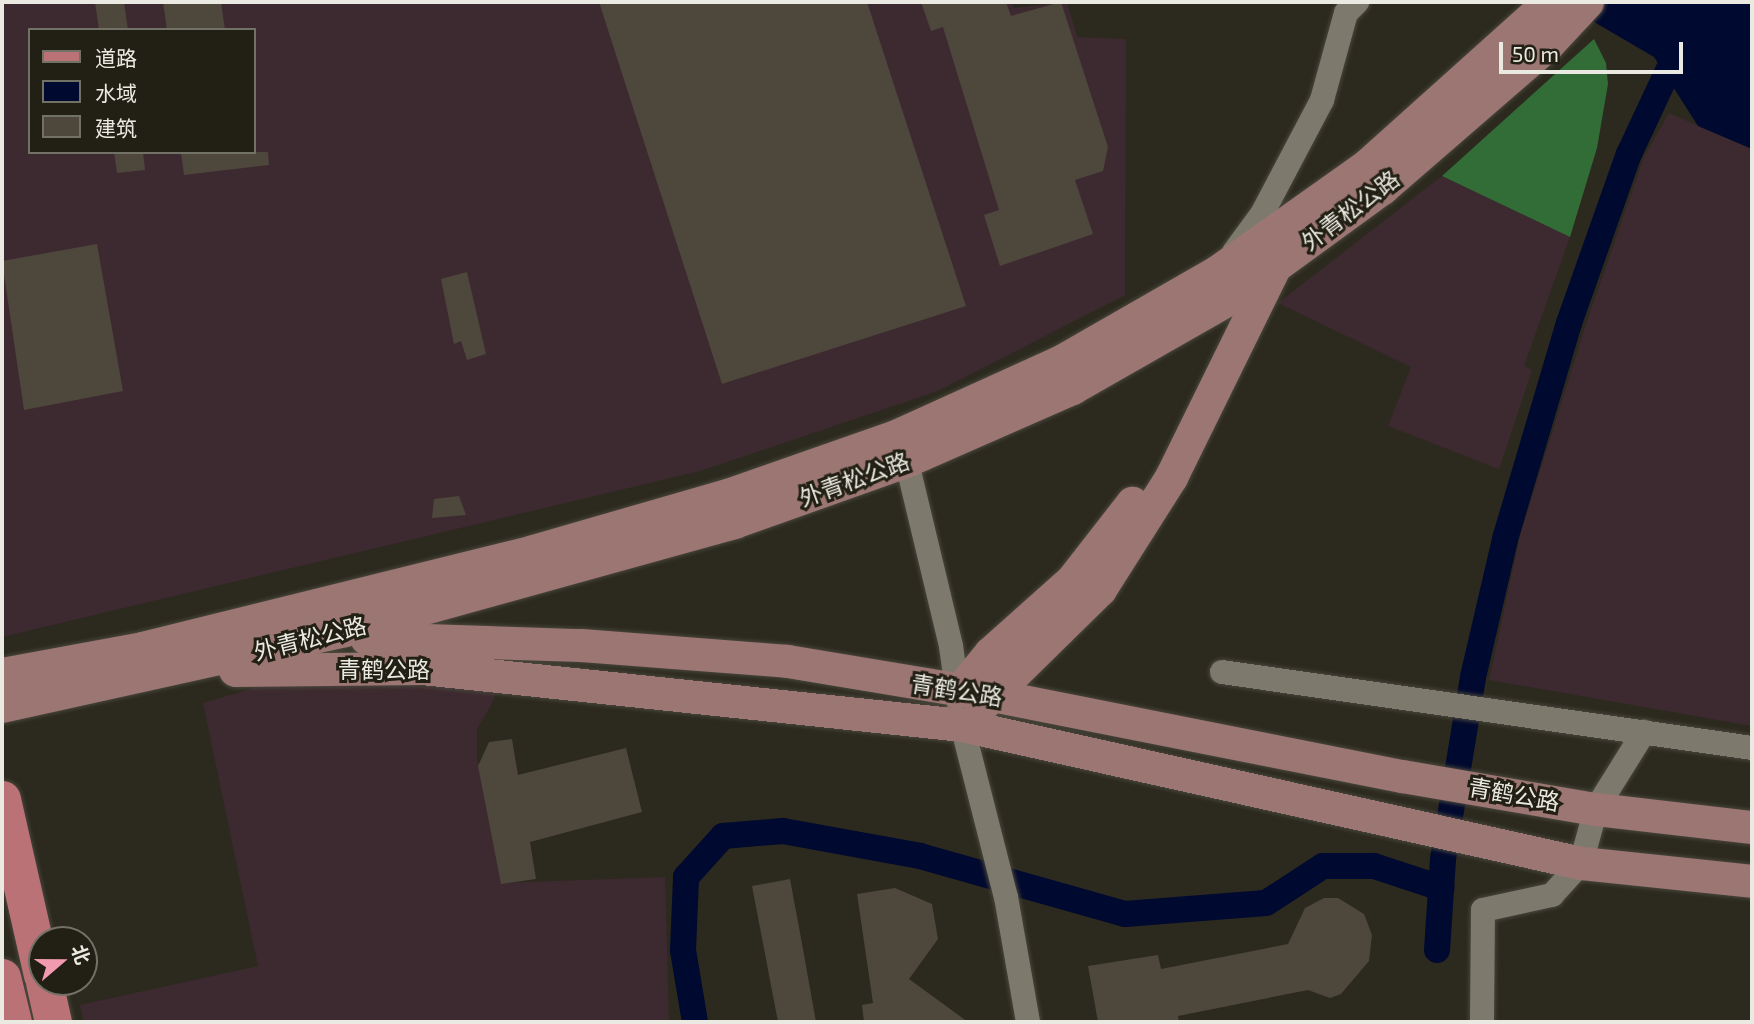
<!DOCTYPE html>
<html>
<head>
<meta charset="utf-8">
<style>
  body { margin:0 }
  #map { position:relative; width:1754px; height:1024px; overflow:hidden; background:#2c291e; font-family:"Exo 2","Noto Sans SC",sans-serif }
  div>[style] { position:absolute }
  .industrial>* { inset:0; background:#3d2a30 }
  .forest>* { inset:0; background:#326c37 }
  .water>* { inset:0; background:#00092f }
  .canal>* { height:26px; margin:-13px; padding:0 13px; transform-origin:13px; border-radius:13px; background:#00092f }
  .building>* { inset:0; background:#4e473c }
  .roads { filter:drop-shadow(0 0 2px #48463c) drop-shadow(0 0 2px #48463c) }
  .street>* { height:24px; margin:-12px; padding:0 12px; transform-origin:12px; border-radius:12px; background:#7d7a6d }
  .secondary>* { height:33px; margin:-16.5px; padding:0 16.5px; transform-origin:16.5px; border-radius:16.5px; background:#9c7672 }
  .primary>* { height:37px; margin:-18.5px; padding:0 18.5px; transform-origin:18.5px; border-radius:18.5px; background:#ba7277 }
  span { translate:-50% -50%; white-space:nowrap; text-align:center; line-height:1.15; -webkit-text-stroke:6px #222014; paint-order:stroke }
  .street-label { font-size:23px; color:#ebeae2 }
  .frame { position:absolute; inset:0; border:4px solid #ebeae2; pointer-events:none }
  .legend { position:absolute; left:28px; top:28px; width:228px; height:126px; box-sizing:border-box; background:#222014; border:2px solid #727166; margin:0; padding:9px 12px; list-style:none; font-size:21px; color:#ebeae2 }
  .legend li { display:flex; align-items:center; gap:14px; height:35px }
  .legend b { width:35px; border:2px solid #727166 }
  .north { position:absolute; left:28px; top:926px; width:70px; height:70px; box-sizing:border-box; background:#222014; border:2px solid #727166; border-radius:50%; rotate:70deg; font-size:19px; font-weight:700; line-height:28px; text-align:center; color:#ebeae2 }
  .north::after { content:''; display:block; margin:auto; width:24px; height:32px; background:#f29aaf; clip-path:polygon(50% 0,100% 100%,50% 72%,0 100%) }
  .scale { position:absolute; left:1499px; top:42px; width:184px; height:32px; box-sizing:border-box; border:4px solid #ebeae2; border-top:0; padding-left:9px; font-size:21px; line-height:24px; white-space:nowrap; color:#ebeae2; -webkit-text-stroke:5px #222014; paint-order:stroke }
</style>
</head>
<body>
<div id="map">
  <div class="industrial">
    <div style="clip-path:polygon(evenodd,2px 2px,1012px 2px,1014px 8px,1067px 2px,1077px 37px,1126px 39px,1125px 295px,938px 391px,700px 471px,2px 637px,2px 2px,30px 30px,254px 30px,254px 152px,30px 152px,30px 30px)"></div>
    <div style="clip-path:polygon(1669px 113px,1752px 149px,1752px 726px,1489px 680px,1521px 532px,1586px 324px,1644px 157px)"></div>
    <div style="clip-path:polygon(1442px 176px,1570px 237px,1524px 366px,1532px 370px,1499px 469px,1388px 426px,1411px 367px,1278px 303px)"></div>
    <div style="clip-path:polygon(289px 678px,495px 685px,494px 700px,477px 729px,477px 757px,501px 883px,665px 877px,669px 1022px,84px 1022px,80px 1005px,258px 966px,203px 703px)"></div>
  </div>
  <div class="forest">
    <div style="clip-path:polygon(1594px 39px,1606px 63px,1608px 84px,1597px 148px,1570px 237px,1442px 176px)"></div>
  </div>
  <div class="water">
    <div style="clip-path:polygon(1560px 2px,1752px 2px,1752px 149px,1698px 126px,1654px 57px)"></div>
  </div>
  <div class="canal">
    <div style="left:1437px;top:950px;width:91px;rotate:-86.2deg"></div>
    <div style="left:1443px;top:859px;width:184px;rotate:-80.6deg"></div>
    <div style="left:1473px;top:677px;width:142px;rotate:-76.9deg"></div>
    <div style="left:1505px;top:539px;width:225px;rotate:-73.5deg"></div>
    <div style="left:1569px;top:323px;width:179px;rotate:-70.5deg"></div>
    <div style="left:1629px;top:154px;width:120px;rotate:-64.9deg"></div>
    <div style="left:695px;top:1022px;width:73px;rotate:-99.5deg"></div>
    <div style="left:683px;top:950px;width:73px;rotate:-87.6deg"></div>
    <div style="left:686px;top:877px;width:55px;rotate:-47.9deg"></div>
    <div style="left:723px;top:836px;width:60px;rotate:-4.8deg"></div>
    <div style="left:783px;top:831px;width:139px;rotate:10.3deg"></div>
    <div style="left:920px;top:856px;width:213px;rotate:15.8deg"></div>
    <div style="left:1125px;top:914px;width:141px;rotate:-4.5deg"></div>
    <div style="left:1266px;top:903px;width:68px;rotate:-33deg"></div>
    <div style="left:1323px;top:866px;width:51px"></div>
    <div style="left:1374px;top:866px;width:71px;rotate:18.2deg"></div>
  </div>
  <div class="building">
    <div style="clip-path:polygon(95px 2px,124px 2px,128px 30px,99px 30px)"></div>
    <div style="clip-path:polygon(163px 2px,221px 2px,225px 30px,167px 30px)"></div>
    <div style="clip-path:polygon(599px 2px,867px 2px,966px 306px,722px 384px)"></div>
    <div style="clip-path:polygon(921px 2px,1006px 2px,1011px 16px,1061px 2px,1108px 147px,1103px 171px,1075px 180px,1093px 234px,1000px 266px,984px 215px,999px 210px,943px 27px,931px 31px)"></div>
    <div style="clip-path:polygon(114px 152px,143px 152px,145px 170px,117px 173px)"></div>
    <div style="clip-path:polygon(181px 152px,268px 152px,269px 165px,184px 175px)"></div>
    <div style="clip-path:polygon(97px 244px,123px 391px,24px 410px,2px 261px)"></div>
    <div style="clip-path:polygon(467px 272px,486px 354px,467px 360px,461px 341px,454px 344px,441px 279px)"></div>
    <div style="clip-path:polygon(459px 496px,466px 515px,432px 518px,434px 499px)"></div>
    <div style="clip-path:polygon(512px 739px,518px 775px,626px 748px,642px 812px,530px 842px,536px 879px,501px 884px,478px 766px,489px 742px)"></div>
    <div style="clip-path:polygon(790px 879px,803px 949px,816px 1022px,778px 1022px,752px 886px)"></div>
    <div style="clip-path:polygon(895px 888px,932px 904px,938px 939px,909px 979px,968px 1022px,864px 1022px,862px 1005px,873px 1003px,857px 894px)"></div>
    <div style="clip-path:polygon(1324px 898px,1338px 898px,1364px 914px,1372px 935px,1369px 961px,1341px 994px,1330px 998px,1308px 990px,1178px 1016px,1179px 1022px,1098px 1022px,1088px 966px,1158px 955px,1161px 969px,1288px 944px,1305px 908px)"></div>
  </div>
  <div class="roads">
    <div class="street">
      <div style="left:1234px;top:252px;width:47px;rotate:-53.6deg"></div>
      <div style="left:1262px;top:214px;width:129px;rotate:-62.2deg"></div>
      <div style="left:1322px;top:100px;width:90px;rotate:-74.6deg"></div>
      <div style="left:1346px;top:13px;width:16px;rotate:-45deg"></div>
      <div style="left:903px;top:446px;width:206px;rotate:76.5deg"></div>
      <div style="left:951px;top:646px;width:80px;rotate:82.1deg"></div>
      <div style="left:962px;top:725px;width:178px;rotate:75.7deg"></div>
      <div style="left:1006px;top:897px;width:127px;rotate:80deg"></div>
      <div style="left:1222px;top:672px;width:535px;rotate:8.16deg"></div>
      <div style="left:1482px;top:1022px;width:112px;rotate:-89.5deg"></div>
      <div style="left:1483px;top:910px;width:71px;rotate:-12.3deg"></div>
      <div style="left:1552px;top:895px;width:43px;rotate:-47.8deg"></div>
      <div style="left:1581px;top:863px;width:56px;rotate:-74.5deg"></div>
      <div style="left:1596px;top:809px;width:91px;rotate:-58.1deg"></div>
    </div>
    <div class="secondary">
      <div style="left:366px;top:638px;width:215px;rotate:1.9deg"></div>
      <div style="left:581px;top:645px;width:207px;rotate:4.4deg"></div>
      <div style="left:787px;top:661px;width:208px;rotate:9.4deg"></div>
      <div style="left:992px;top:695px;width:418px;rotate:11.2deg"></div>
      <div style="left:1402px;top:776px;width:197px;rotate:9.7deg"></div>
      <div style="left:1596px;top:809px;width:157px;rotate:6.6deg"></div>
      <div style="left:235px;top:670px;width:187px;rotate:-0.6deg"></div>
      <div style="left:422px;top:668px;width:543px;rotate:6.03deg"></div>
      <div style="left:962px;top:725px;width:634px;rotate:12.57deg"></div>
      <div style="left:1581px;top:863px;width:172px;rotate:6deg"></div>
      <div style="left:2px;top:674px;width:142px;rotate:-10.5deg"></div>
      <div style="left:142px;top:648px;width:403px;rotate:-13.9deg"></div>
      <div style="left:533px;top:551px;width:202px;rotate:-16.1deg"></div>
      <div style="left:727px;top:495px;width:181px;rotate:-19.3deg"></div>
      <div style="left:898px;top:435px;width:179px;rotate:-24.4deg"></div>
      <div style="left:1061px;top:361px;width:181px;rotate:-29.8deg"></div>
      <div style="left:1218px;top:271px;width:181px;rotate:-35.4deg"></div>
      <div style="left:1366px;top:166px;width:246px;rotate:-41.9deg"></div>
      <div style="left:958px;top:692px;width:50px;rotate:-50.6deg"></div>
      <div style="left:990px;top:653px;width:110px;rotate:-41.7deg"></div>
      <div style="left:1072px;top:580px;width:98px;rotate:-52.1deg"></div>
      <div style="left:2px;top:706px;width:351px;rotate:-12.5deg"></div>
      <div style="left:345px;top:630px;width:404px;rotate:-15.5deg"></div>
      <div style="left:734px;top:522px;width:185px;rotate:-19.6deg"></div>
      <div style="left:908px;top:460px;width:179px;rotate:-23.7deg"></div>
      <div style="left:1072px;top:388px;width:188px;rotate:-29.7deg"></div>
      <div style="left:1235px;top:295px;width:182px;rotate:-36.1deg"></div>
      <div style="left:1382px;top:188px;width:217px;rotate:-40.9deg"></div>
      <div style="left:1546px;top:46px;width:60px;rotate:-47deg"></div>
      <div style="left:981px;top:706px;width:167px;rotate:-44.5deg"></div>
      <div style="left:1100px;top:589px;width:133px;rotate:-57.6deg"></div>
      <div style="left:1171px;top:477px;width:231px;rotate:-63.8deg"></div>
    </div>
    <div class="primary">
      <div style="left:2px;top:799px;width:180px;rotate:77.2deg"></div>
      <div style="left:2px;top:977px;width:46px;rotate:76.3deg"></div>
      <div style="left:44px;top:982px;width:41px;rotate:77.3deg"></div>
    </div>
  </div>
  <div class="street-label">
    <span style="left:1350px;top:210px;rotate:-37deg">外青松公路</span>
    <span style="left:854px;top:479px;rotate:-20deg">外青松公路</span>
    <span style="left:310px;top:638px;rotate:-14deg">外青松公路</span>
    <span style="left:384px;top:669px">青鹤公路</span>
    <span style="left:957px;top:690px;rotate:9deg">青鹤公路</span>
    <span style="left:1514px;top:794px;rotate:10deg">青鹤公路</span>
  </div>
  <div class="frame"></div>
  <ul class="legend">
  <li><b style="height:9px;background:#ba7277"></b>道路</li>
  <li><b style="height:19px;background:#00092f"></b>水域</li>
  <li><b style="height:19px;background:#4e473c"></b>建筑</li>
  </ul>
  <div class="north">北</div>
  <div class="scale">50 m</div>
</div>
</body>
</html>
